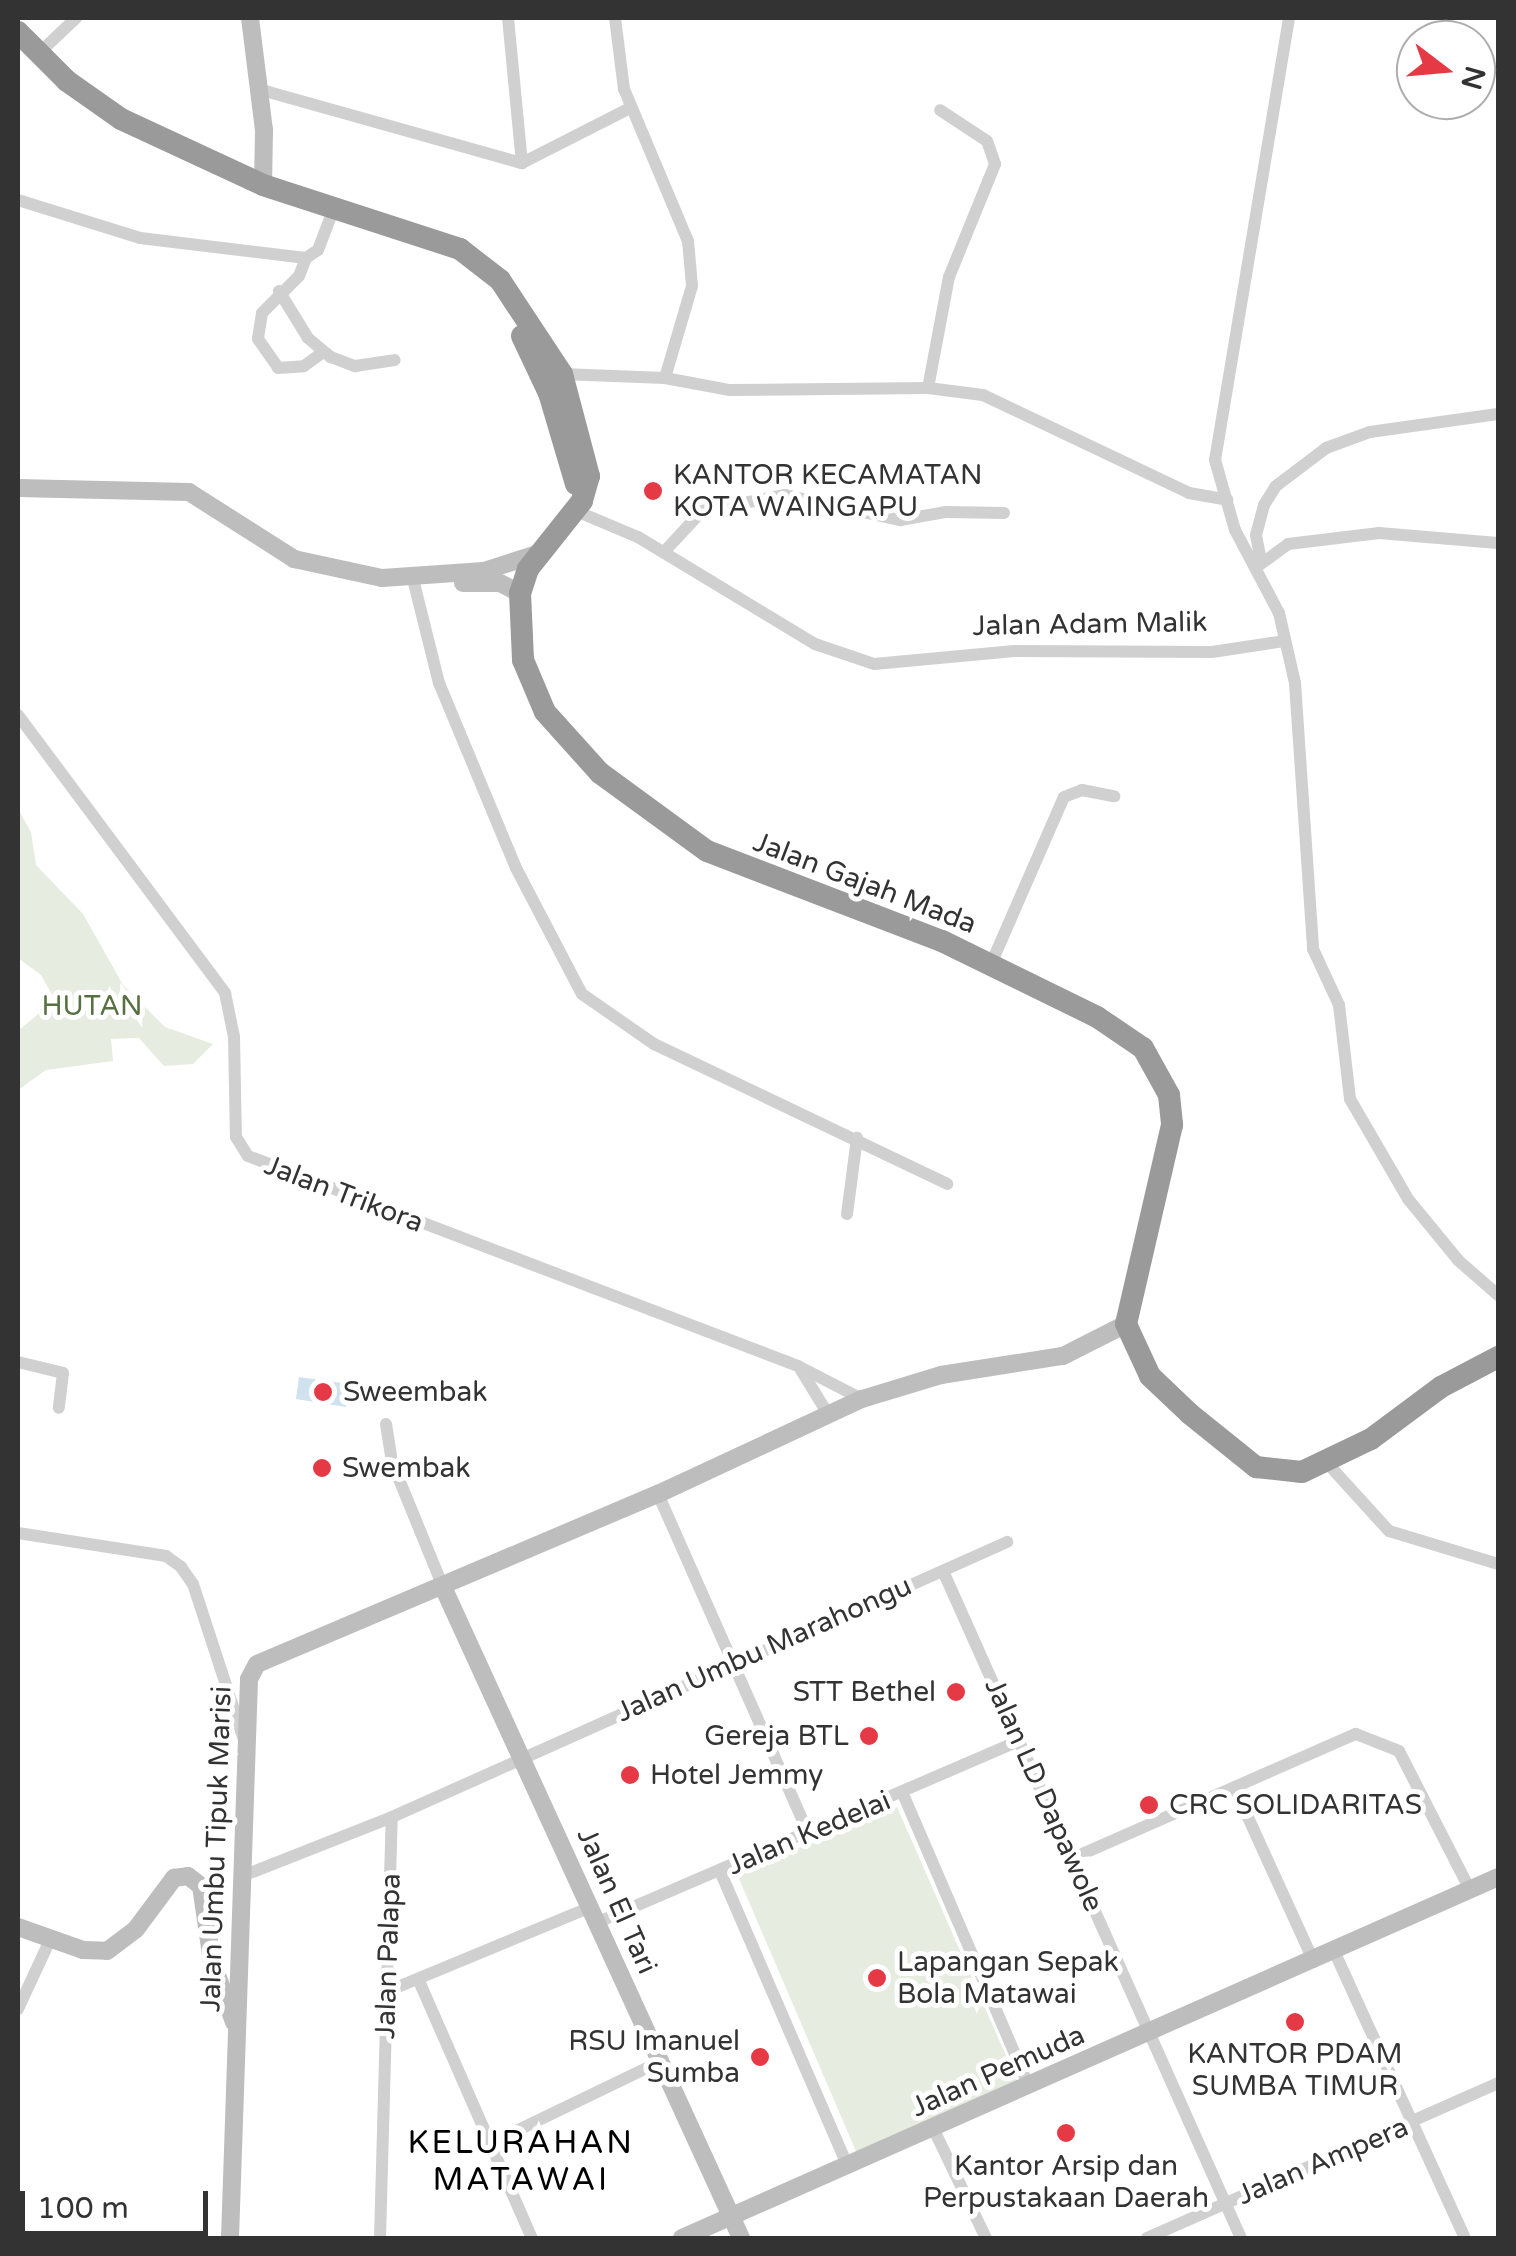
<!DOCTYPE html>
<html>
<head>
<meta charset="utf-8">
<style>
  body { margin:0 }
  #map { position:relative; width:1516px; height:2256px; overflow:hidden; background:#fff; font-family:"Varela Round",sans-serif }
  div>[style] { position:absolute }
  .green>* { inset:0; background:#e6ecdf }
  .water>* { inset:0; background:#cfe2ee }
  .street>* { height:12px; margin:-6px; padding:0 6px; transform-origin:6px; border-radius:6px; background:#d0d0d0 }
  .secondary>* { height:18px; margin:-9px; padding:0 9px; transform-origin:9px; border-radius:9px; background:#bdbdbd }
  .highway>* { height:22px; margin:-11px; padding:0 11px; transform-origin:11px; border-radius:11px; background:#9a9a9a }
  .dots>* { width:28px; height:28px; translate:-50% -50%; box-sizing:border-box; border:5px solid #fff; border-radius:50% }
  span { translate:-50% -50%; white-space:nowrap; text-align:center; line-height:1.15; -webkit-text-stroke:10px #fff; paint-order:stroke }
  .poi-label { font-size:28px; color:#333 }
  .left { translate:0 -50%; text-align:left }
  .right { translate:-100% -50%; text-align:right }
  .street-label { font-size:28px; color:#333 }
  .park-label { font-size:28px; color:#56703f }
  .quarter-label { font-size:32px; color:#000; letter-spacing:2.5px }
  .frame { position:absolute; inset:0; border:20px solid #333; pointer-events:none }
  .north { position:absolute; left:1396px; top:20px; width:100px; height:100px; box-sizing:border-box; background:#fff; border:2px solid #adadad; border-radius:50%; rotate:106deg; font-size:28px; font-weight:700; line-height:40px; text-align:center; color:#333 }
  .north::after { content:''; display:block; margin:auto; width:35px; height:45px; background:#e63946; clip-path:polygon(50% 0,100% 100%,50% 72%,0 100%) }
  .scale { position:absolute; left:20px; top:2191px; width:188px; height:45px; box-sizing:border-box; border:5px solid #333; border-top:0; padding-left:12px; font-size:30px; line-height:35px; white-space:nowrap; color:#333; -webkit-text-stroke:8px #fff; paint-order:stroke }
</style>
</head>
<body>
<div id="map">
  <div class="green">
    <div style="clip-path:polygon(18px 809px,31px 832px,36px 865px,83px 914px,123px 985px,165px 1027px,213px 1044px,193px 1064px,164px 1066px,139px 1038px,111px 1039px,113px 1061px,46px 1070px,18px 1090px,18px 1031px,55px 1000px,41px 975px,18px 958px)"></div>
    <div style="clip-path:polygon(897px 1807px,1018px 2083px,858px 2156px,737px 1874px)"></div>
  </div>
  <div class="water">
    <div style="clip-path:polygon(299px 1377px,349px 1384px,346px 1407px,296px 1399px)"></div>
  </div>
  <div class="street">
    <div style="left:508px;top:18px;width:146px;rotate:84.5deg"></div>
    <div style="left:615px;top:18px;width:72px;rotate:82.8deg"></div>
    <div style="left:624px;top:89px;width:165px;rotate:67.2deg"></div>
    <div style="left:688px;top:241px;width:45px;rotate:84.9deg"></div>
    <div style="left:692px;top:286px;width:96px;rotate:106.4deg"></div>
    <div style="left:1289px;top:18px;width:448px;rotate:99.5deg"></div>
    <div style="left:1215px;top:460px;width:73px;rotate:74.1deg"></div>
    <div style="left:1235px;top:530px;width:94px;rotate:62.1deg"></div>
    <div style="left:1279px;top:613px;width:72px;rotate:77.1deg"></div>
    <div style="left:1295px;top:683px;width:267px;rotate:86.1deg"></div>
    <div style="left:1313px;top:949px;width:62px;rotate:65.1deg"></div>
    <div style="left:1339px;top:1005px;width:95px;rotate:83.3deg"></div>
    <div style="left:1350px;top:1099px;width:116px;rotate:59.9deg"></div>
    <div style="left:1408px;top:1199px;width:80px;rotate:50.6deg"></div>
    <div style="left:1459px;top:1261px;width:52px;rotate:41.1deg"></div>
    <div style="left:37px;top:55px;width:54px;rotate:-43.5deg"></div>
    <div style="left:258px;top:89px;width:274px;rotate:15.7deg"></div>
    <div style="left:522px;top:163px;width:121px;rotate:-27deg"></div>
    <div style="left:18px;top:200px;width:128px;rotate:17.3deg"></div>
    <div style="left:140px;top:238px;width:167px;rotate:6.9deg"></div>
    <div style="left:306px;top:258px;width:14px;rotate:-34deg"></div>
    <div style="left:318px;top:250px;width:45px;rotate:-69.1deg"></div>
    <div style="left:306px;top:258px;width:19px;rotate:111deg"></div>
    <div style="left:299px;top:276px;width:52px;rotate:135deg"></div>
    <div style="left:262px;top:313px;width:26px;rotate:99deg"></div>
    <div style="left:258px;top:339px;width:35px;rotate:55deg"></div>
    <div style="left:278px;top:368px;width:26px;rotate:-4deg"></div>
    <div style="left:304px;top:366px;width:24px;rotate:-36deg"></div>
    <div style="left:279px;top:291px;width:55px;rotate:58.3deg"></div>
    <div style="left:308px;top:338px;width:30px;rotate:40deg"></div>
    <div style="left:331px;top:357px;width:26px;rotate:21deg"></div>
    <div style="left:355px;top:366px;width:40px;rotate:-8.5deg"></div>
    <div style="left:562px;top:374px;width:103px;rotate:2.2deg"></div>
    <div style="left:665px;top:378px;width:66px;rotate:10.5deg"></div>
    <div style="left:730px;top:390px;width:198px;rotate:-0.6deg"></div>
    <div style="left:928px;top:388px;width:55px;rotate:7.3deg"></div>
    <div style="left:983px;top:395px;width:228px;rotate:25.4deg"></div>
    <div style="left:1189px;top:493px;width:39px;rotate:10deg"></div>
    <div style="left:928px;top:388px;width:113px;rotate:-79.3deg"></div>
    <div style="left:949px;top:277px;width:122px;rotate:-67.8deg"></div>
    <div style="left:995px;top:164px;width:24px;rotate:-109deg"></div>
    <div style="left:987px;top:141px;width:56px;rotate:-146.6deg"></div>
    <div style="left:576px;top:511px;width:67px;rotate:22.8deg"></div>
    <div style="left:638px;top:537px;width:207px;rotate:31.2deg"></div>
    <div style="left:815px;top:644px;width:62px;rotate:18.7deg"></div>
    <div style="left:874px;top:664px;width:141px;rotate:-5.3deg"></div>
    <div style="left:1014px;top:651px;width:198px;rotate:0.3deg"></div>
    <div style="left:1212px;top:652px;width:74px;rotate:-8.6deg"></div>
    <div style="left:664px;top:552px;width:56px;rotate:-47.2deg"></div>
    <div style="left:702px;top:511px;width:85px;rotate:-10.9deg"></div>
    <div style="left:785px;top:495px;width:118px;rotate:12.3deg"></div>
    <div style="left:900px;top:520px;width:47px;rotate:-9.9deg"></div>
    <div style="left:946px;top:512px;width:58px;rotate:1deg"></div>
    <div style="left:1261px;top:561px;width:26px;rotate:-101deg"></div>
    <div style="left:1256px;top:535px;width:31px;rotate:-75deg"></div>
    <div style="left:1264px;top:505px;width:22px;rotate:-58deg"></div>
    <div style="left:1276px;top:486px;width:63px;rotate:-37.2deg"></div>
    <div style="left:1326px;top:448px;width:47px;rotate:-20deg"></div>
    <div style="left:1370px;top:432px;width:129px;rotate:-8deg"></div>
    <div style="left:1258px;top:566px;width:37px;rotate:-36deg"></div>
    <div style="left:1288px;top:544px;width:92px;rotate:-6.9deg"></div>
    <div style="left:1379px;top:533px;width:119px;rotate:4.8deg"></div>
    <div style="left:413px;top:579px;width:107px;rotate:76deg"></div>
    <div style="left:439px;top:683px;width:200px;rotate:67.4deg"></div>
    <div style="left:516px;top:868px;width:142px;rotate:62.4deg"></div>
    <div style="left:582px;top:994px;width:88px;rotate:34.8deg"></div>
    <div style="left:654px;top:1044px;width:325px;rotate:25.5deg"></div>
    <div style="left:18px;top:715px;width:347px;rotate:53.3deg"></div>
    <div style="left:225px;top:993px;width:45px;rotate:78.4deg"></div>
    <div style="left:234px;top:1037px;width:100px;rotate:88.9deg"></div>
    <div style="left:236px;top:1137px;width:22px;rotate:58deg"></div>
    <div style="left:248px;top:1156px;width:589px;rotate:20.9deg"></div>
    <div style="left:798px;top:1366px;width:72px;rotate:27.3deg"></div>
    <div style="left:991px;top:964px;width:182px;rotate:-66.4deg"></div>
    <div style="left:1064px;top:797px;width:19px;rotate:-21deg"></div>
    <div style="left:1082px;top:790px;width:33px;rotate:11deg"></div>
    <div style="left:847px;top:1214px;width:77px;rotate:-82.5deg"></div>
    <div style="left:18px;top:1362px;width:46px;rotate:13.7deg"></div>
    <div style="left:63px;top:1373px;width:35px;rotate:97deg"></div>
    <div style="left:801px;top:1370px;width:52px;rotate:58.5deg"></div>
    <div style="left:386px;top:1424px;width:38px;rotate:81deg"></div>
    <div style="left:392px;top:1462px;width:135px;rotate:67.8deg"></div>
    <div style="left:1328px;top:1464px;width:91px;rotate:47.7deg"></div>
    <div style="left:1389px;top:1531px;width:114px;rotate:16.8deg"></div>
    <div style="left:658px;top:1494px;width:372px;rotate:66.1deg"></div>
    <div style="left:18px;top:1533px;width:150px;rotate:8.8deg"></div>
    <div style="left:166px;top:1556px;width:19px;rotate:36deg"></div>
    <div style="left:181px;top:1567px;width:21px;rotate:55deg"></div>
    <div style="left:193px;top:1584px;width:161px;rotate:71.9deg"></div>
    <div style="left:943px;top:1571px;width:731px;rotate:65.93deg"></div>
    <div style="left:1236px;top:1791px;width:188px;rotate:65.5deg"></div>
    <div style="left:903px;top:1794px;width:318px;rotate:66.7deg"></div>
    <div style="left:1073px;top:1858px;width:309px;rotate:-23.7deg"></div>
    <div style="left:1356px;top:1734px;width:46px;rotate:21.6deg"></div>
    <div style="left:1399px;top:1751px;width:156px;rotate:62.9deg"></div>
    <div style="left:720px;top:1871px;width:322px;rotate:66.6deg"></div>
    <div style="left:245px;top:1875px;width:158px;rotate:-21.5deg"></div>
    <div style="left:596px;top:1923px;width:462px;rotate:-23.3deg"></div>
    <div style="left:1335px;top:1953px;width:313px;rotate:65.5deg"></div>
    <div style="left:419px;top:1981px;width:281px;rotate:66.3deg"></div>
    <div style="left:388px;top:1991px;width:217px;rotate:-22.5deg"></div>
    <div style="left:18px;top:2009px;width:78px;rotate:-65.1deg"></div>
    <div style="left:934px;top:2130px;width:120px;rotate:64.3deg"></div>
    <div style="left:491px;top:2143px;width:187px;rotate:-25.7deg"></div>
    <div style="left:380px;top:2238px;width:421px;rotate:-88.4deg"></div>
    <div style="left:392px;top:1817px;width:674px;rotate:-24.09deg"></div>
    <div style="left:1147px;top:2238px;width:384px;rotate:-23.8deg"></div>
  </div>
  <div class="secondary">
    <div style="left:250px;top:18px;width:113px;rotate:82.9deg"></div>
    <div style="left:264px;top:130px;width:55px;rotate:91deg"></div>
    <div style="left:18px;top:488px;width:171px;rotate:1.3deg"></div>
    <div style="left:189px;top:492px;width:125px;rotate:32.5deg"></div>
    <div style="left:294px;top:559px;width:90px;rotate:12.2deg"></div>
    <div style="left:382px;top:578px;width:102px;rotate:-3.9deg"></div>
    <div style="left:484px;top:571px;width:59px;rotate:-17.8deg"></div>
    <div style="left:463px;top:583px;width:37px"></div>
    <div style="left:500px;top:583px;width:22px;rotate:27deg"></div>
    <div style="left:443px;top:1587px;width:716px;rotate:65.4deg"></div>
    <div style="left:18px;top:1927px;width:69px;rotate:19.5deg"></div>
    <div style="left:83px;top:1950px;width:24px;rotate:2deg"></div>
    <div style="left:107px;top:1951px;width:36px;rotate:-37deg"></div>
    <div style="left:136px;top:1929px;width:64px;rotate:-53.3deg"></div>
    <div style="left:174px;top:1878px;width:14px;rotate:-8deg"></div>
    <div style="left:188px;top:1876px;width:16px;rotate:38deg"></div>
    <div style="left:201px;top:1886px;width:76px;rotate:81.7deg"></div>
    <div style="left:212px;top:1961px;width:65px;rotate:70.2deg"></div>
    <div style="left:230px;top:2238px;width:559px;rotate:-88.05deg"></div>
    <div style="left:249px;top:1679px;width:17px;rotate:-62deg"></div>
    <div style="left:257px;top:1664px;width:436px;rotate:-23deg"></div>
    <div style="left:658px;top:1494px;width:225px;rotate:-25deg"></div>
    <div style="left:862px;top:1399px;width:83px;rotate:-16.9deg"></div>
    <div style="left:941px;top:1375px;width:123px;rotate:-8.9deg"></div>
    <div style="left:1063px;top:1356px;width:71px;rotate:-26.9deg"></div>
    <div style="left:682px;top:2238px;width:892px;rotate:-23.86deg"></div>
  </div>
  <div class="highway">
    <div style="left:18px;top:32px;width:69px;rotate:45deg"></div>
    <div style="left:67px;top:81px;width:66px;rotate:35.1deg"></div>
    <div style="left:121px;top:119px;width:157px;rotate:24.9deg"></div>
    <div style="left:263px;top:185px;width:207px;rotate:18deg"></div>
    <div style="left:460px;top:249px;width:51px;rotate:37.8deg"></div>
    <div style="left:500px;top:280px;width:113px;rotate:56.6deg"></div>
    <div style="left:562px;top:374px;width:106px;rotate:75.2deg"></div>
    <div style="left:589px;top:476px;width:26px;rotate:106deg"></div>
    <div style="left:582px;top:501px;width:87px;rotate:128.5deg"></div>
    <div style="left:528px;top:569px;width:25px;rotate:108deg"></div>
    <div style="left:520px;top:593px;width:67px;rotate:87.4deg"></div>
    <div style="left:523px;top:660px;width:56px;rotate:67.1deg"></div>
    <div style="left:545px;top:712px;width:82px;rotate:48deg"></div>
    <div style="left:600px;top:773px;width:132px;rotate:36.1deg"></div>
    <div style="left:707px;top:851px;width:252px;rotate:21deg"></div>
    <div style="left:942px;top:941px;width:173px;rotate:26.1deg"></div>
    <div style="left:1097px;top:1017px;width:55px;rotate:34deg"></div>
    <div style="left:1143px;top:1048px;width:54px;rotate:61deg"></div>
    <div style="left:1169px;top:1095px;width:30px;rotate:84deg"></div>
    <div style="left:1172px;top:1125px;width:204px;rotate:103deg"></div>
    <div style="left:1126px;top:1324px;width:57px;rotate:65.2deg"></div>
    <div style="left:1150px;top:1376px;width:55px;rotate:43.5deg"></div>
    <div style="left:1190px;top:1414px;width:85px;rotate:38.8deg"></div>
    <div style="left:1256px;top:1467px;width:46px;rotate:6.2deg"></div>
    <div style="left:1302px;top:1472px;width:76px;rotate:-25.6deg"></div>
    <div style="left:1371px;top:1439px;width:87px;rotate:-36.6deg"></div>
    <div style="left:1441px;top:1387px;width:64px;rotate:-27.8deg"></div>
    <div style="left:522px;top:336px;width:63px;rotate:64.7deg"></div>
    <div style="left:549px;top:393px;width:95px;rotate:73.5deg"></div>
  </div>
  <div class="dots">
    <div style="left:653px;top:491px;background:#e63946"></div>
    <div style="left:323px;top:1392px;background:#e63946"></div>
    <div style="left:322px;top:1468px;background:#e63946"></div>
    <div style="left:956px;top:1692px;background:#e63946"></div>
    <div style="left:869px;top:1736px;background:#e63946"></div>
    <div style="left:630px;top:1775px;background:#e63946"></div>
    <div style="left:1149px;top:1805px;background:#e63946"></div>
    <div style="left:877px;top:1978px;background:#e63946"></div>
    <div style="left:1295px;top:2022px;background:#e63946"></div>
    <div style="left:760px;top:2057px;background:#e63946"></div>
    <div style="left:1066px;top:2133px;background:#e63946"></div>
  </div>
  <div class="poi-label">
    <span class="left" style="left:673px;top:491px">KANTOR KECAMATAN<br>KOTA WAINGAPU</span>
    <span class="left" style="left:343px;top:1392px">Sweembak</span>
    <span class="left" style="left:342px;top:1468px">Swembak</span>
    <span class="right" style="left:936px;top:1692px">STT Bethel</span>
    <span class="right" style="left:849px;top:1736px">Gereja BTL</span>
    <span class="left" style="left:650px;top:1775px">Hotel Jemmy</span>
    <span class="left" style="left:1169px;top:1805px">CRC SOLIDARITAS</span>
    <span class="left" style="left:897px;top:1978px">Lapangan Sepak<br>Bola Matawai</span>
    <span class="right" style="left:740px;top:2057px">RSU Imanuel<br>Sumba</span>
    <span style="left:1295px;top:2070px">KANTOR PDAM<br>SUMBA TIMUR</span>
    <span style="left:1066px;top:2182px">Kantor Arsip dan<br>Perpustakaan Daerah</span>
  </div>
  <div class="street-label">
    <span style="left:1090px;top:624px;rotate:-1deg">Jalan Adam Malik</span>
    <span style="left:865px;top:883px;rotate:21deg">Jalan Gajah Mada</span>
    <span style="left:344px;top:1194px;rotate:21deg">Jalan Trikora</span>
    <span style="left:764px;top:1649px;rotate:-24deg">Jalan Umbu Marahongu</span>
    <span style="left:1044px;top:1795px;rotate:66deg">Jalan LD Dapawole</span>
    <span style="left:809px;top:1833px;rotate:-23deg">Jalan Kedelai</span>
    <span style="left:216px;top:1849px;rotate:-88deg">Jalan Umbu Tipuk Marisi</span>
    <span style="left:617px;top:1901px;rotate:66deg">Jalan El Tari</span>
    <span style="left:388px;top:1956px;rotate:-88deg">Jalan Palapa</span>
    <span style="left:998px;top:2071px;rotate:-24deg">Jalan Pemuda</span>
    <span style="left:1323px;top:2161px;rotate:-23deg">Jalan Ampera</span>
  </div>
  <div class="park-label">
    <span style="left:92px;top:1006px">HUTAN</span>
  </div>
  <div class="quarter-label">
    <span style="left:521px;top:2162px">KELURAHAN<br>MATAWAI</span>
  </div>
  <div class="frame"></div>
  <div class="north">N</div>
  <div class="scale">100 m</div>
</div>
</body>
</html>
